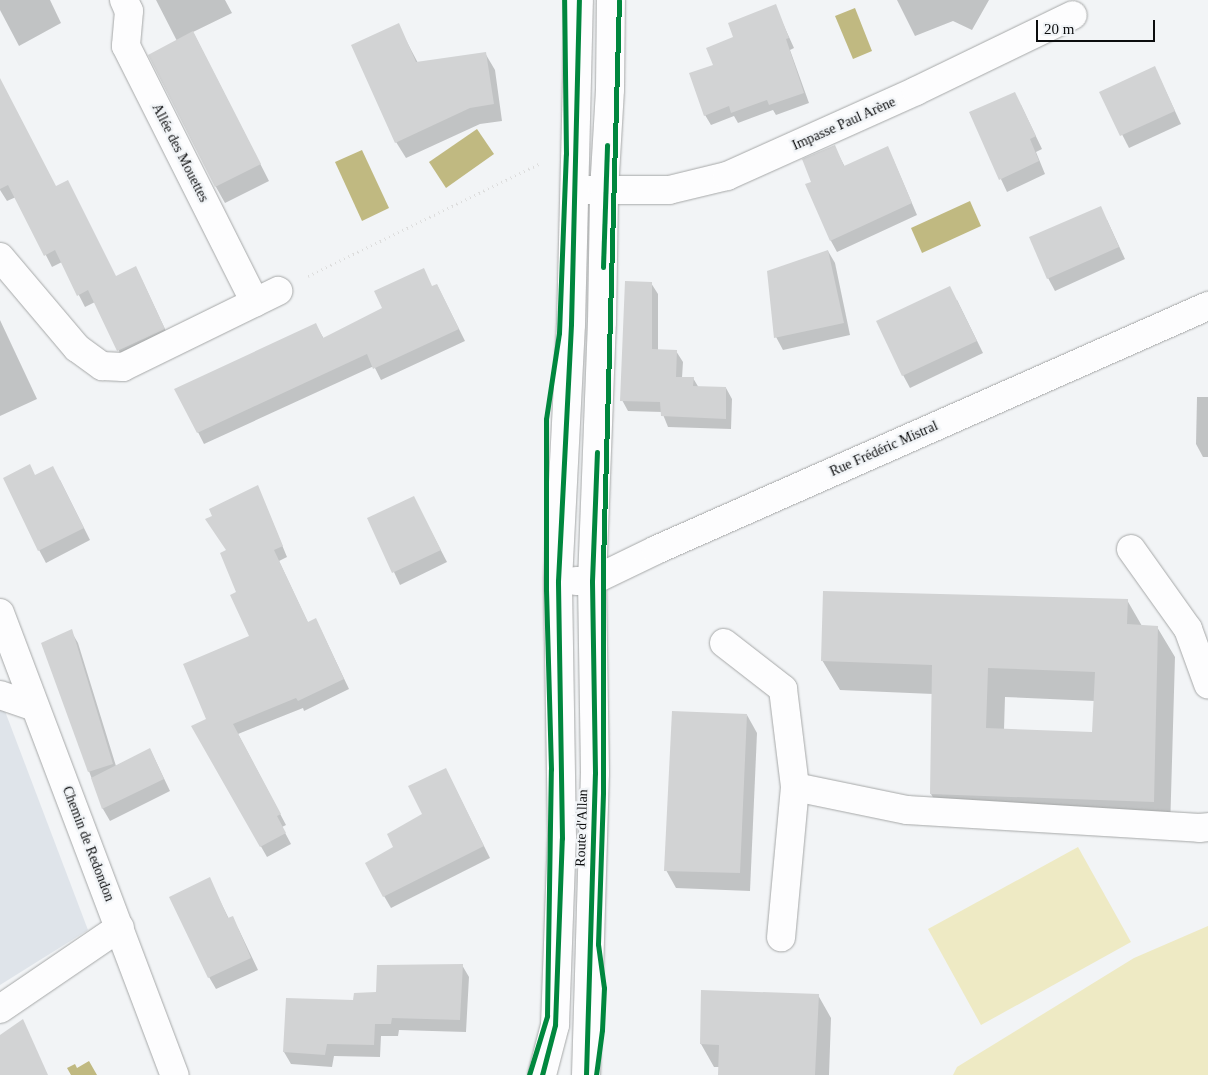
<!DOCTYPE html>
<html>
<head>
<meta charset="utf-8">
<style>
  body { margin:0 }
  #map { position:relative; width:1208px; height:1075px; overflow:hidden; background:#f2f4f6; font-family:Georgia,serif }
  div>[style] { position:absolute }
  .built>* { inset:0; background:#dfe4ea }
  .green>* { inset:0; background:#eeeac4 }
  .water>* { inset:0; background:#c0b981 }
  .shadow>* { inset:0; background:#0003 }
  .building>* { inset:0; background:#d2d3d4 }
  .path>* { height:3px; margin-top:-1.5px; transform-origin:0; background:repeating-linear-gradient(90deg,#ddd 0 1px,transparent 0 5px) }
  .roads { filter:drop-shadow(0 0 1px #a6a8a8) drop-shadow(0 0 1px #a6a8a8) }
  .minor>* { height:28px; margin:-14px; padding:0 14px; transform-origin:14px; border-radius:14px; background:#fdfdfe }
  .cycleway>* { height:5px; margin:-2.5px; padding:0 2.5px; transform-origin:2.5px; border-radius:2.5px; background:#00873e }
  span { translate:-50% -50%; white-space:nowrap; text-align:center; line-height:1.15; -webkit-text-stroke:4.5px #f1f4f7; paint-order:stroke }
  .street-label { font-size:14px; color:#0c0d0e }
  .scale { position:absolute; left:1036px; top:20px; width:119px; height:22px; box-sizing:border-box; border:2px solid #0c0d0e; border-top:0; padding-left:6px; font-size:15px; line-height:18px; white-space:nowrap; color:#0c0d0e; -webkit-text-stroke:4px #f1f4f7; paint-order:stroke }
</style>
</head>
<body>
<div id="map">
  <div class="built">
    <div style="clip-path:polygon(0 698px,88px 930px,0 985px)"></div>
  </div>
  <div class="green">
    <div style="clip-path:polygon(1078px 847px,1131px 942px,981px 1025px,928px 929px)"></div>
    <div style="clip-path:polygon(1208px 926px,1208px 1075px,953px 1075px,957px 1067px,1134px 958px)"></div>
  </div>
  <div class="water">
    <div style="clip-path:polygon(855px 8px,872px 51px,853px 59px,835px 16px)"></div>
    <div style="clip-path:polygon(477px 129px,494px 154px,446px 188px,429px 162px)"></div>
    <div style="clip-path:polygon(362px 150px,389px 208px,362px 221px,335px 162px)"></div>
    <div style="clip-path:polygon(970px 201px,981px 226px,922px 253px,911px 228px)"></div>
    <div style="clip-path:polygon(89px 1061px,97px 1075px,71px 1075px,67px 1068px,75px 1064px,77px 1068px)"></div>
  </div>
  <div class="shadow">
    <div style="clip-path:polygon(0 0,50px 0,61px 23px,19px 46px,0 10px)"></div>
    <div style="clip-path:polygon(156px 0,225px 0,232px 13px,193px 32px,269px 181px,225px 203px,216px 187px,177px 41px)"></div>
    <div style="clip-path:polygon(897px 0,989px 0,972px 30px,953px 21px,915px 36px)"></div>
    <div style="clip-path:polygon(775px 6px,794px 48px,790px 50px,809px 103px,776px 115px,773px 110px,738px 123px,734px 116px,711px 125px,705px 115px,715px 65px,735px 38px)"></div>
    <div style="clip-path:polygon(398px 25px,418px 63px,485px 53px,495px 70px,502px 121px,480px 124px,406px 158px,396px 142px)"></div>
    <div style="clip-path:polygon(1155px 68px,1181px 124px,1129px 148px,1101px 93px)"></div>
    <div style="clip-path:polygon(0 95px,56px 188px,116px 277px,142px 280px,171px 342px,125px 363px,95px 302px,85px 307px,62px 262px,52px 267px,16px 197px,7px 201px,0 190px)"></div>
    <div style="clip-path:polygon(1021px 105px,1042px 149px,1036px 152px,1045px 174px,1007px 192px,970px 113px)"></div>
    <div style="clip-path:polygon(835px 148px,845px 167px,893px 159px,917px 215px,837px 252px,831px 241px,813px 182px)"></div>
    <div style="clip-path:polygon(1107px 220px,1125px 259px,1055px 291px,1048px 278px)"></div>
    <div style="clip-path:polygon(828px 251px,835px 263px,850px 335px,783px 350px,776px 337px)"></div>
    <div style="clip-path:polygon(651px 283px,658px 294px,658px 351px,676px 351px,683px 362px,682px 378px,693px 378px,699px 388px,726px 388px,732px 399px,731px 429px,668px 427px,662px 412px,628px 411px,622px 400px)"></div>
    <div style="clip-path:polygon(437px 285px,465px 341px,381px 380px,374px 366px,204px 444px,176px 389px,316px 325px,324px 339px)"></div>
    <div style="clip-path:polygon(957px 300px,983px 353px,910px 388px,903px 375px)"></div>
    <div style="clip-path:polygon(0 320px,37px 399px,0 416px)"></div>
    <div style="clip-path:polygon(1197px 397px,1208px 397px,1208px 457px,1203px 457px,1196px 444px)"></div>
    <div style="clip-path:polygon(35px 477px,60px 480px,90px 540px,46px 563px,39px 550px)"></div>
    <div style="clip-path:polygon(258px 487px,287px 557px,279px 561px,308px 623px,321px 630px,349px 689px,304px 711px,303px 708px,238px 734px,286px 825px,282px 827px,291px 844px,267px 857px,193px 727px,208px 719px,251px 636px,227px 551px)"></div>
    <div style="clip-path:polygon(420px 510px,447px 562px,400px 585px,369px 518px)"></div>
    <div style="clip-path:polygon(evenodd,1127px 600px,1142px 626px,1157px 627px,1175px 657px,1170px 831px,948px 823px,931px 794px,933px 694px,840px 690px,822px 660px,1127px 600px,1005px 697px,1095px 701px,1093px 733px,1004px 730px,1005px 697px)"></div>
    <div style="clip-path:polygon(71px 631px,78px 643px,116px 766px,150px 749px,170px 791px,110px 821px,103px 809px,42px 644px)"></div>
    <div style="clip-path:polygon(747px 715px,757px 733px,750px 891px,676px 888px,666px 870px)"></div>
    <div style="clip-path:polygon(452px 782px,490px 858px,391px 908px,384px 896px,395px 848px)"></div>
    <div style="clip-path:polygon(209px 879px,229px 919px,232px 918px,239px 930px,258px 970px,216px 989px,209px 977px)"></div>
    <div style="clip-path:polygon(462px 965px,469px 977px,466px 1032px,399px 1030px,398px 1036px,381px 1036px,380px 1057px,334px 1056px,332px 1067px,291px 1064px,284px 1052px,354px 1002px)"></div>
    <div style="clip-path:polygon(818px 995px,831px 1018px,829px 1075px,719px 1075px,719px 1067px,714px 1067px,701px 1044px)"></div>
  </div>
  <div class="building">
    <div style="clip-path:polygon(776px 4px,789px 38px,786px 39px,804px 93px,769px 105px,767px 100px,731px 113px,729px 106px,704px 116px,689px 73px,713px 65px,706px 48px,733px 37px,728px 23px)"></div>
    <div style="clip-path:polygon(399px 23px,416px 62px,486px 52px,494px 104px,470px 108px,395px 143px,351px 45px)"></div>
    <div style="clip-path:polygon(193px 31px,261px 164px,215px 187px,148px 55px)"></div>
    <div style="clip-path:polygon(1155px 66px,1175px 111px,1120px 136px,1099px 92px)"></div>
    <div style="clip-path:polygon(0 78px,56px 186px,68px 180px,116px 276px,136px 266px,165px 329px,117px 351px,88px 290px,77px 296px,55px 250px,44px 256px,8px 185px,0 189px)"></div>
    <div style="clip-path:polygon(1015px 92px,1036px 136px,1030px 139px,1039px 161px,999px 180px,969px 112px)"></div>
    <div style="clip-path:polygon(835px 145px,844px 166px,888px 146px,912px 203px,830px 241px,805px 184px,811px 182px,802px 159px)"></div>
    <div style="clip-path:polygon(1101px 206px,1119px 247px,1047px 279px,1029px 237px)"></div>
    <div style="clip-path:polygon(828px 250px,844px 323px,774px 338px,767px 271px)"></div>
    <div style="clip-path:polygon(424px 268px,432px 286px,437px 284px,459px 329px,373px 369px,367px 354px,197px 433px,174px 389px,316px 323px,323px 338px,382px 308px,374px 291px)"></div>
    <div style="clip-path:polygon(625px 281px,652px 282px,652px 349px,677px 350px,676px 377px,694px 377px,693px 386px,726px 387px,726px 419px,661px 416px,660px 402px,620px 401px)"></div>
    <div style="clip-path:polygon(950px 286px,977px 341px,902px 376px,876px 321px)"></div>
    <div style="clip-path:polygon(30px 464px,35px 475px,53px 466px,84px 528px,38px 551px,3px 478px)"></div>
    <div style="clip-path:polygon(258px 485px,283px 546px,274px 550px,308px 622px,316px 618px,344px 679px,298px 701px,296px 698px,233px 724px,281px 814px,277px 816px,286px 833px,260px 847px,191px 726px,206px 719px,183px 664px,249px 636px,230px 595px,236px 592px,220px 553px,226px 550px,205px 519px,212px 516px,209px 509px)"></div>
    <div style="clip-path:polygon(414px 496px,441px 550px,392px 573px,367px 518px)"></div>
    <div style="clip-path:polygon(evenodd,823px 591px,1128px 599px,1127px 624px,1158px 626px,1154px 802px,930px 794px,932px 665px,821px 661px,823px 591px,988px 668px,1095px 672px,1092px 732px,986px 728px,988px 668px)"></div>
    <div style="clip-path:polygon(72px 629px,113px 764px,88px 772px,41px 643px)"></div>
    <div style="clip-path:polygon(672px 711px,747px 714px,740px 873px,664px 871px)"></div>
    <div style="clip-path:polygon(150px 748px,164px 779px,102px 809px,91px 778px)"></div>
    <div style="clip-path:polygon(446px 768px,484px 846px,383px 897px,365px 863px,393px 847px,387px 834px,422px 814px,408px 786px)"></div>
    <div style="clip-path:polygon(210px 877px,228px 918px,233px 916px,251px 958px,208px 978px,169px 897px)"></div>
    <div style="clip-path:polygon(463px 964px,460px 1020px,392px 1018px,391px 1024px,375px 1024px,374px 1045px,327px 1044px,325px 1055px,283px 1052px,286px 998px,353px 1000px,354px 993px,376px 992px,377px 965px)"></div>
    <div style="clip-path:polygon(701px 990px,819px 994px,815px 1075px,718px 1075px,719px 1045px,700px 1044px)"></div>
    <div style="clip-path:polygon(23px 1019px,48px 1075px,0 1075px,0 1035px)"></div>
  </div>
  <div class="path">
    <div style="left:308px;top:276px;width:259px;rotate:-25.9deg"></div>
  </div>
  <div class="roads">
    <div class="minor">
      <div style="left:124px;top:0;width:12px;rotate:66deg"></div>
      <div style="left:129px;top:11px;width:35px;rotate:95deg"></div>
      <div style="left:126px;top:46px;width:287px;rotate:63.3deg"></div>
      <div style="left:586px;top:190px;width:83px"></div>
      <div style="left:669px;top:190px;width:60px;rotate:-13.6deg"></div>
      <div style="left:727px;top:176px;width:207px;rotate:-24.2deg"></div>
      <div style="left:916px;top:91px;width:174px;rotate:-25.8deg"></div>
      <div style="left:0;top:257px;width:119px;rotate:49.8deg"></div>
      <div style="left:77px;top:348px;width:31px;rotate:36deg"></div>
      <div style="left:102px;top:366px;width:21px;rotate:3deg"></div>
      <div style="left:123px;top:367px;width:173px;rotate:-26.1deg"></div>
      <div style="left:1131px;top:549px;width:98px;rotate:54.5deg"></div>
      <div style="left:1188px;top:629px;width:59px;rotate:70deg"></div>
      <div style="left:576px;top:581px;width:16px"></div>
      <div style="left:592px;top:581px;width:71px;rotate:-25.8deg"></div>
      <div style="left:656px;top:550px;width:604px;rotate:-23.85deg"></div>
      <div style="left:0;top:613px;width:494px;rotate:69.3deg"></div>
      <div style="left:724px;top:643px;width:75px;rotate:37.9deg"></div>
      <div style="left:783px;top:689px;width:99px;rotate:83deg"></div>
      <div style="left:795px;top:787px;width:151px;rotate:95.3deg"></div>
      <div style="left:0;top:695px;width:37px;rotate:19deg"></div>
      <div style="left:795px;top:787px;width:114px;rotate:11.6deg"></div>
      <div style="left:907px;top:810px;width:293px;rotate:3.5deg"></div>
      <div style="left:1199px;top:828px;width:9px;rotate:-6deg"></div>
      <div style="left:0;top:1009px;width:145px;rotate:-34.3deg"></div>
      <div style="left:542px;top:1075px;width:52px;rotate:-75.4deg"></div>
      <div style="left:555px;top:1025px;width:187px;rotate:-87.9deg"></div>
      <div style="left:562px;top:838px;width:257px;rotate:-90.9deg"></div>
      <div style="left:558px;top:581px;width:257px;rotate:-87.1deg"></div>
      <div style="left:571px;top:324px;width:324px;rotate:-88.6deg"></div>
      <div style="left:586px;top:1075px;width:302px;rotate:-88.3deg"></div>
      <div style="left:595px;top:773px;width:192px;rotate:-90.9deg"></div>
      <div style="left:592px;top:581px;width:259px;rotate:-87.8deg"></div>
      <div style="left:602px;top:322px;width:131px;rotate:-89.1deg"></div>
      <div style="left:604px;top:191px;width:102px;rotate:-86.6deg"></div>
      <div style="left:610px;top:89px;width:89px;rotate:-89.4deg"></div>
    </div>
  </div>
  <div class="cycleway">
    <div style="left:603px;top:267px;width:122px;rotate:-88.1deg"></div>
    <div style="left:529px;top:1075px;width:62px;rotate:-73deg"></div>
    <div style="left:547px;top:1016px;width:247px;rotate:-89.1deg"></div>
    <div style="left:551px;top:769px;width:180px;rotate:-91.6deg"></div>
    <div style="left:546px;top:589px;width:170px;rotate:-90deg"></div>
    <div style="left:546px;top:419px;width:87px;rotate:-81.4deg"></div>
    <div style="left:559px;top:333px;width:179px;rotate:-87.8deg"></div>
    <div style="left:566px;top:154px;width:154px;rotate:-90.7deg"></div>
    <div style="left:542px;top:1075px;width:52px;rotate:-75.4deg"></div>
    <div style="left:555px;top:1025px;width:187px;rotate:-87.9deg"></div>
    <div style="left:562px;top:838px;width:257px;rotate:-90.9deg"></div>
    <div style="left:558px;top:581px;width:257px;rotate:-87.1deg"></div>
    <div style="left:571px;top:324px;width:324px;rotate:-88.6deg"></div>
    <div style="left:586px;top:1075px;width:302px;rotate:-88.3deg"></div>
    <div style="left:595px;top:773px;width:192px;rotate:-90.9deg"></div>
    <div style="left:592px;top:581px;width:129px;rotate:-87.8deg"></div>
    <div style="left:596px;top:1075px;width:45px;rotate:-82.4deg"></div>
    <div style="left:602px;top:1030px;width:42px;rotate:-87.3deg"></div>
    <div style="left:604px;top:988px;width:44px;rotate:-97.8deg"></div>
    <div style="left:598px;top:944px;width:152px;rotate:-88.1deg"></div>
    <div style="left:603px;top:792px;width:230px;rotate:-90deg"></div>
    <div style="left:603px;top:562px;width:562px;rotate:-88.37deg"></div>
  </div>
  <div class="street-label">
    <span style="left:844px;top:124px;rotate:-24deg">Impasse Paul Arène</span>
    <span style="left:180px;top:153px;rotate:63deg">Allée des Mouettes</span>
    <span style="left:884px;top:449px;rotate:-24deg">Rue Frédéric Mistral</span>
    <span style="left:582px;top:828px;rotate:-88deg">Route d'Allan</span>
    <span style="left:88px;top:844px;rotate:69deg">Chemin de Redondon</span>
  </div>
  <div class="scale">20 m</div>
</div>
</body>
</html>
